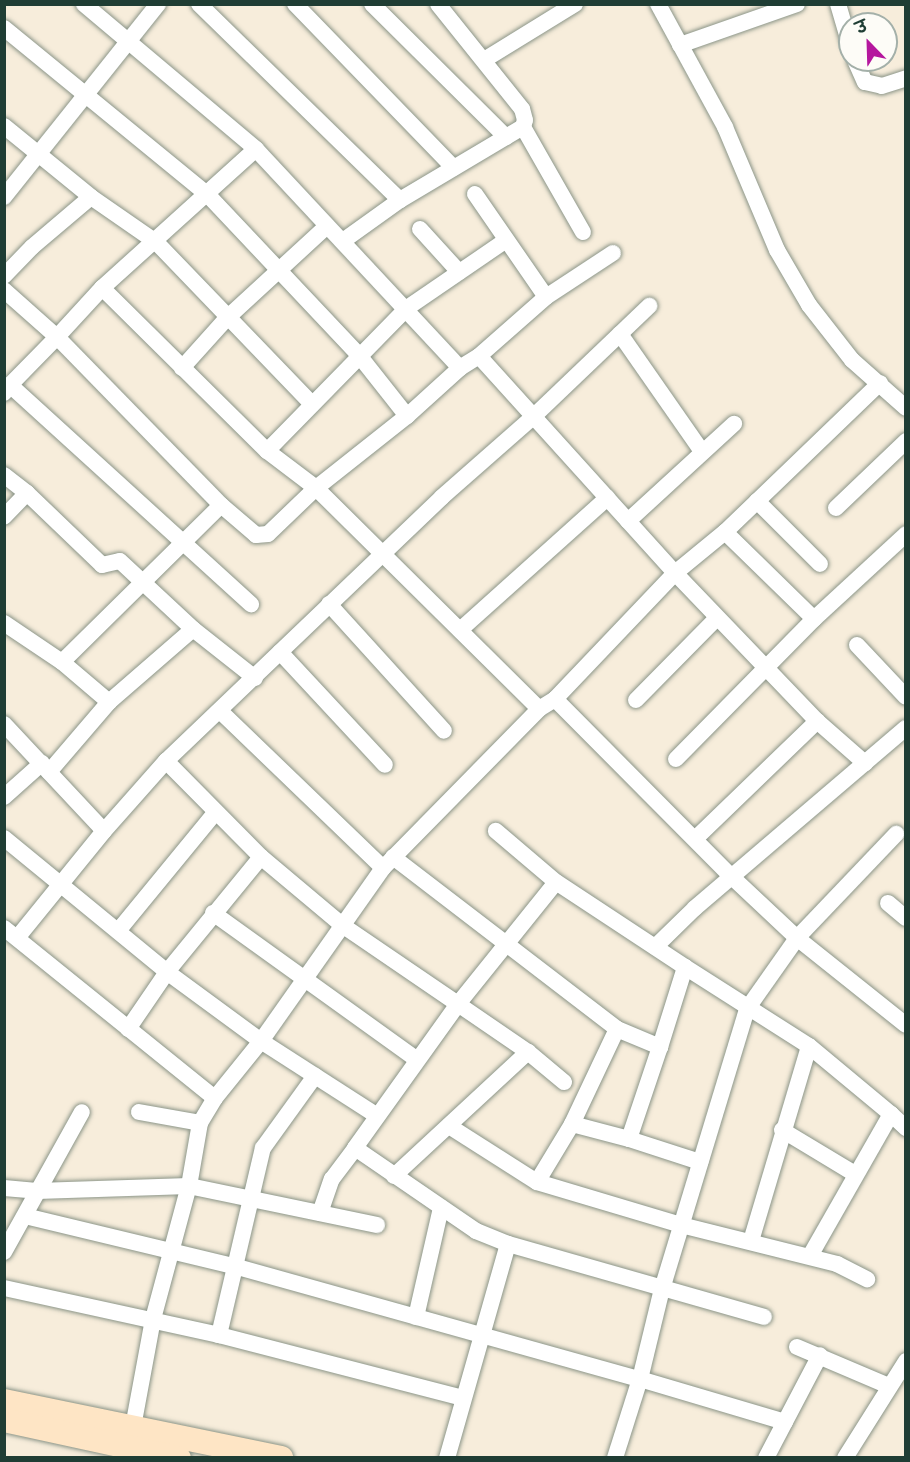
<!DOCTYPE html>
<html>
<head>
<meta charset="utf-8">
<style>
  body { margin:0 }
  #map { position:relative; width:910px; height:1462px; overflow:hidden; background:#f7eddb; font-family:Sriracha,"Playpen Sans Deva",sans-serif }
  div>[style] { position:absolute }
  .roads { filter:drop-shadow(0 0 2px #8b9588) drop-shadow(0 0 2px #8b9588) }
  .minor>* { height:16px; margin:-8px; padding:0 8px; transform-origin:8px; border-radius:8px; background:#fff }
  .secondary>* { height:24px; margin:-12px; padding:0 12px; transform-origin:12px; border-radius:12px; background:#fee5c5 }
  span { translate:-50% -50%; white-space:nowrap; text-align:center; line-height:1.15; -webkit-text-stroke:5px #fdfcf7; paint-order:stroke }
  .frame { position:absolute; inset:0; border:6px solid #1f3d34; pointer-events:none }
  .north { position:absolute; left:838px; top:12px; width:60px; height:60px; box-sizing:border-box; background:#fdfcf7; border:2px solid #a4b0a9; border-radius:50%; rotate:337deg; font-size:16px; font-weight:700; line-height:24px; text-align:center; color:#1f3d34 }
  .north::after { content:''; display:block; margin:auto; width:21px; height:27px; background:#b5179e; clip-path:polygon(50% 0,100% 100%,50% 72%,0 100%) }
</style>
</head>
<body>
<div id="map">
  <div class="roads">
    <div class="minor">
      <div style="left:199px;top:4px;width:281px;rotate:44.3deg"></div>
      <div style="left:400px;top:200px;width:70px;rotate:144.3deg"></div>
      <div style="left:295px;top:4px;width:228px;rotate:45.9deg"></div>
      <div style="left:372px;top:4px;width:189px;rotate:44.8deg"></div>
      <div style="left:658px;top:4px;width:140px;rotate:61.4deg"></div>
      <div style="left:725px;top:127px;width:134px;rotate:67.1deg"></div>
      <div style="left:777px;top:250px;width:64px;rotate:59.8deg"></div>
      <div style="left:809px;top:305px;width:70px;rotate:52deg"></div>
      <div style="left:852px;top:360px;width:72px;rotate:41.6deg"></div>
      <div style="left:838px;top:4px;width:43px;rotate:73.7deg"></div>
      <div style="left:4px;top:28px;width:262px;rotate:39.3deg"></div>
      <div style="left:207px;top:194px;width:220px;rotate:46.7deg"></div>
      <div style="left:358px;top:354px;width:79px;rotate:51.7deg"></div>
      <div style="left:680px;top:45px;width:124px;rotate:-19.3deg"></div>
      <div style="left:484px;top:60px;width:107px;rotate:-31.6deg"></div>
      <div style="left:855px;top:60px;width:24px;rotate:66deg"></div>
      <div style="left:865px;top:82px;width:17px;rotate:13deg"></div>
      <div style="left:882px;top:86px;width:25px;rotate:-18deg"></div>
      <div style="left:4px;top:126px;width:112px;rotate:39.2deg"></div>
      <div style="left:91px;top:197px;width:79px;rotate:34.7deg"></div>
      <div style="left:156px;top:242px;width:225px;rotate:46.1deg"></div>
      <div style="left:523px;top:127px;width:121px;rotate:60.3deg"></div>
      <div style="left:475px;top:194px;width:125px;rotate:55.4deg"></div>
      <div style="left:4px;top:197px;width:247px;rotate:-51.4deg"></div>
      <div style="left:400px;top:200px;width:143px;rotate:-30.7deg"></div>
      <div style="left:523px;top:127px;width:7px;rotate:-74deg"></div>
      <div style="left:525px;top:120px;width:11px;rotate:-105deg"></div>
      <div style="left:522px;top:109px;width:134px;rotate:-128.7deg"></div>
      <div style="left:420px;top:229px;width:58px;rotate:47.8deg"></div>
      <div style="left:4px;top:276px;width:40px;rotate:-46deg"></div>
      <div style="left:32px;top:247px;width:77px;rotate:-40.3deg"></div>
      <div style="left:102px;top:288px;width:207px;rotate:-42.1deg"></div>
      <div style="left:4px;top:290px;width:71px;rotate:41.6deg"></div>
      <div style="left:57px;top:337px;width:235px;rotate:45.7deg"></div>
      <div style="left:221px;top:505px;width:46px;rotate:40.6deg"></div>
      <div style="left:256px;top:535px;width:12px;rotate:-5deg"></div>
      <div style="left:268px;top:534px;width:66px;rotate:-43.8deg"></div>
      <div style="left:316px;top:488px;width:61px;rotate:-142.9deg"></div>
      <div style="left:267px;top:451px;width:232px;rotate:-135.3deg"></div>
      <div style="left:102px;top:288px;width:67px;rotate:132.6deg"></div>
      <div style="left:57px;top:337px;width:67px;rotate:134.4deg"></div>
      <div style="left:10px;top:385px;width:10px;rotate:127deg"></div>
      <div style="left:620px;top:334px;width:141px;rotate:55.1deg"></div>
      <div style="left:479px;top:356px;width:89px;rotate:-41.4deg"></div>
      <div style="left:546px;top:297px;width:80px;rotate:-33.3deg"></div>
      <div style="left:182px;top:368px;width:67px;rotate:-48deg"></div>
      <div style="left:227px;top:318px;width:136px;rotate:-42.6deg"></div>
      <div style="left:460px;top:368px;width:72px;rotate:137.8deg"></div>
      <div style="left:407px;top:416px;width:116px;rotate:141.6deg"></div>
      <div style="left:316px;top:488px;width:314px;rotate:44.7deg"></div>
      <div style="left:10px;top:385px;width:326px;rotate:42.3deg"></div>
      <div style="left:267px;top:451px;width:200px;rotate:-45.6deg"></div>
      <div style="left:407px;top:308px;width:119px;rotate:-34.4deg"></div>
      <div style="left:4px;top:475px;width:29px;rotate:38deg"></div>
      <div style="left:27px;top:493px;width:33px;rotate:134deg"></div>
      <div style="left:27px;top:493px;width:104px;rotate:43.8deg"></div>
      <div style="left:102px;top:565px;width:18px;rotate:-13deg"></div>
      <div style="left:120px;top:561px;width:100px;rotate:43deg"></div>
      <div style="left:193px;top:629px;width:79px;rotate:38.3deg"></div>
      <div style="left:757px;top:501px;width:89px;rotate:45deg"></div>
      <div style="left:836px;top:508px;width:97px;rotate:-43.7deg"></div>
      <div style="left:628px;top:521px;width:144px;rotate:-42.5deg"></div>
      <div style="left:725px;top:532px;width:215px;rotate:-43.9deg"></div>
      <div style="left:329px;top:604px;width:171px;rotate:47.8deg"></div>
      <div style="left:4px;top:623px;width:70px;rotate:33.9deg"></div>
      <div style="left:62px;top:662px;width:62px;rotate:40.4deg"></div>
      <div style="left:109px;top:702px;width:92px;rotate:130.6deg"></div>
      <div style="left:460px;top:630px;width:198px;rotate:-41.9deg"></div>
      <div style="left:857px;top:645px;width:71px;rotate:46.7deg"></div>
      <div style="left:280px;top:652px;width:154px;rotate:47.1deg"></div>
      <div style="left:62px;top:662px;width:223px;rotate:-44.6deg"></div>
      <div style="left:555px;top:699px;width:251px;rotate:45.2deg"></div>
      <div style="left:732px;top:877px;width:89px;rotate:43.2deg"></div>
      <div style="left:797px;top:938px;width:139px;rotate:38.6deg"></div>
      <div style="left:636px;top:700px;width:112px;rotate:-45.4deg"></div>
      <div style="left:109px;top:702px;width:111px;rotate:-41deg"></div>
      <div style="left:220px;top:711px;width:226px;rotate:43.9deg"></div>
      <div style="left:817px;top:721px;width:64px;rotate:41.2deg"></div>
      <div style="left:4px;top:724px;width:146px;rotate:46.9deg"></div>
      <div style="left:104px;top:831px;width:94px;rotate:-48.5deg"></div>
      <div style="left:166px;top:761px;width:135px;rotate:45.3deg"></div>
      <div style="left:261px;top:857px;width:106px;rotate:40deg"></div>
      <div style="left:342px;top:925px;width:140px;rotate:34.3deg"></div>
      <div style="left:458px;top:1004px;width:177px;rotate:125.6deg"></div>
      <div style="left:355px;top:1148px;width:147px;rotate:34.4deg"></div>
      <div style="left:476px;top:1231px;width:35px;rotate:22deg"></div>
      <div style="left:508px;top:1244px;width:223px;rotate:105.9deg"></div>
      <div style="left:676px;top:759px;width:197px;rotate:-45.4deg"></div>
      <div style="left:166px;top:761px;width:382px;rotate:-43.7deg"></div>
      <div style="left:442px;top:497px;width:121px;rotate:-41.3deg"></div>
      <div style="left:533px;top:417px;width:161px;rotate:-43.7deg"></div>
      <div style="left:4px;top:797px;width:51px;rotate:-41.8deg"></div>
      <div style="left:4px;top:838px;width:211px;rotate:39.4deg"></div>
      <div style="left:167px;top:972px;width:69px;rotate:124.4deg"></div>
      <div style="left:695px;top:839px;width:170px;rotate:-44deg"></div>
      <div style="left:817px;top:721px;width:205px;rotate:-133.8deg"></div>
      <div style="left:675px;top:573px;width:65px;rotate:-39.4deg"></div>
      <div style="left:725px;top:532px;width:124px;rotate:44.3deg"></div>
      <div style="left:814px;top:619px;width:125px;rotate:-42.7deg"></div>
      <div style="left:261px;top:857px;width:149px;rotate:129.3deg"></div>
      <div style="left:167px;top:972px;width:117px;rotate:36.3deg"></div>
      <div style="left:261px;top:1041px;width:137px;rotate:32.8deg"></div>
      <div style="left:393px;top:857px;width:282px;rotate:37.5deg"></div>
      <div style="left:617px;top:1029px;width:47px;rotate:22.7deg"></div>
      <div style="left:660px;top:1047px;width:84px;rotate:-72.6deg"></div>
      <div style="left:685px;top:967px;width:154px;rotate:-146.6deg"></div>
      <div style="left:888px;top:903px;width:23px;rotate:40deg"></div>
      <div style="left:213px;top:913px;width:250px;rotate:35.7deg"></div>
      <div style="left:4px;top:928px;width:271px;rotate:38.9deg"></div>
      <div style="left:118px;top:931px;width:153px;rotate:-50.6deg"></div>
      <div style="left:17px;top:938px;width:138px;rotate:-50.9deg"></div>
      <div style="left:655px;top:947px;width:56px;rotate:-44.3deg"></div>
      <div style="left:695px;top:908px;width:277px;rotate:-40.5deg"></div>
      <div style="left:685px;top:967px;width:147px;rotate:32.5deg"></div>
      <div style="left:809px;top:1046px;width:107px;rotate:39.7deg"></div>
      <div style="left:891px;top:1114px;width:163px;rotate:119.7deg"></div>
      <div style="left:528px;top:1052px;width:47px;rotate:39.8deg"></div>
      <div style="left:139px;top:1112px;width:62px;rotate:10.2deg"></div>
      <div style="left:891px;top:1114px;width:21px;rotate:43deg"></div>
      <div style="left:572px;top:1124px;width:59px;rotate:14.7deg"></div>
      <div style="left:629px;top:1139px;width:97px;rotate:-71.4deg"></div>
      <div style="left:449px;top:1126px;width:104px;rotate:32.5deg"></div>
      <div style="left:537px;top:1182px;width:150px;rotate:16.6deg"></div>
      <div style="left:681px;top:1225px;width:161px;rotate:14deg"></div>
      <div style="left:837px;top:1264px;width:34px;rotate:27deg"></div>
      <div style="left:782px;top:1130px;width:85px;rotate:31.1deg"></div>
      <div style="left:629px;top:1139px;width:75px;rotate:17.9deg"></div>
      <div style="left:394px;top:1176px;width:183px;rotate:-42.8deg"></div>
      <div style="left:528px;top:1052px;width:85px;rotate:-145.6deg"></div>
      <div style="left:458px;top:1004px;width:156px;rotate:-51.2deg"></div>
      <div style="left:556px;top:882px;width:79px;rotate:-139.6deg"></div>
      <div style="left:537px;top:1182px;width:68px;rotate:-58.9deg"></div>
      <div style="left:572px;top:1124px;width:105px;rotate:-64.7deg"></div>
      <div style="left:4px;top:1188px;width:33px;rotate:5deg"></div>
      <div style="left:37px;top:1191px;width:152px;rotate:-1.9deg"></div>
      <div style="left:189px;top:1186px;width:64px;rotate:-80.1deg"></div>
      <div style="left:200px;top:1123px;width:29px;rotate:-59deg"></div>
      <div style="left:215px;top:1098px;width:73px;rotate:-51.1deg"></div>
      <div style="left:261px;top:1041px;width:212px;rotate:-54.8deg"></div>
      <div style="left:383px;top:868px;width:223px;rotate:-45.5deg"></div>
      <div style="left:539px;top:709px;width:19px;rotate:-32deg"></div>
      <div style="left:555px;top:699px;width:174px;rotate:-46.4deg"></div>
      <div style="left:675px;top:573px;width:292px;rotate:-132.1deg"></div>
      <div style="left:479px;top:356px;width:22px;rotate:148deg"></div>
      <div style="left:460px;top:368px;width:299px;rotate:-133deg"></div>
      <div style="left:256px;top:149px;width:225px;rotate:-139.9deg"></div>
      <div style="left:320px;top:1213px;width:36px;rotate:-71deg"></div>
      <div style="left:332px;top:1179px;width:39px;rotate:-53deg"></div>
      <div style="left:25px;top:1216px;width:215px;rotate:13.5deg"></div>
      <div style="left:234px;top:1266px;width:421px;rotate:15.6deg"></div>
      <div style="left:640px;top:1379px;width:83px;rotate:107.6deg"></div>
      <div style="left:751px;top:1241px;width:203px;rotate:-73.4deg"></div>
      <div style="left:508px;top:1244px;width:266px;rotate:15.9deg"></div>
      <div style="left:4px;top:1252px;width:160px;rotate:-60.9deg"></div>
      <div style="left:4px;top:1288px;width:220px;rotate:12.3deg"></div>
      <div style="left:219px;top:1335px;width:252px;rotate:14.5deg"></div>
      <div style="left:416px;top:1317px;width:112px;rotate:-77.1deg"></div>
      <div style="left:219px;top:1335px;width:192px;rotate:-76.8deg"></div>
      <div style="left:263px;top:1148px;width:89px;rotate:-54.2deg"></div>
      <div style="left:797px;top:1347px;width:100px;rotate:23deg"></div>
      <div style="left:785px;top:1422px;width:151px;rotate:-163.5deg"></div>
      <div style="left:640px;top:1379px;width:93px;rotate:-76.3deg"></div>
      <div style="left:662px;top:1289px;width:293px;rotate:-73.1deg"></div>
      <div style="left:747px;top:1009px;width:87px;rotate:-54.8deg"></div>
      <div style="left:797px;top:938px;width:144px;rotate:-46.4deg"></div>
      <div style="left:133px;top:1427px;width:110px;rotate:-79.5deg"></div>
      <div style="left:153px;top:1319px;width:138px;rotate:-74.9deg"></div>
      <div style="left:189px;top:1186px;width:192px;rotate:11.7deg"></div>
      <div style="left:766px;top:1458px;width:116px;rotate:-62.3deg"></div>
      <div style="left:845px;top:1458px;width:115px;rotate:-57.8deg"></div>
    </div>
    <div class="secondary">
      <div style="left:4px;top:1401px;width:283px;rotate:11.6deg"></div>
      <div style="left:4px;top:1420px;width:179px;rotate:12.3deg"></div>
    </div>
  </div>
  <div class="frame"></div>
  <div class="north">उ</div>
</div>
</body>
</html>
